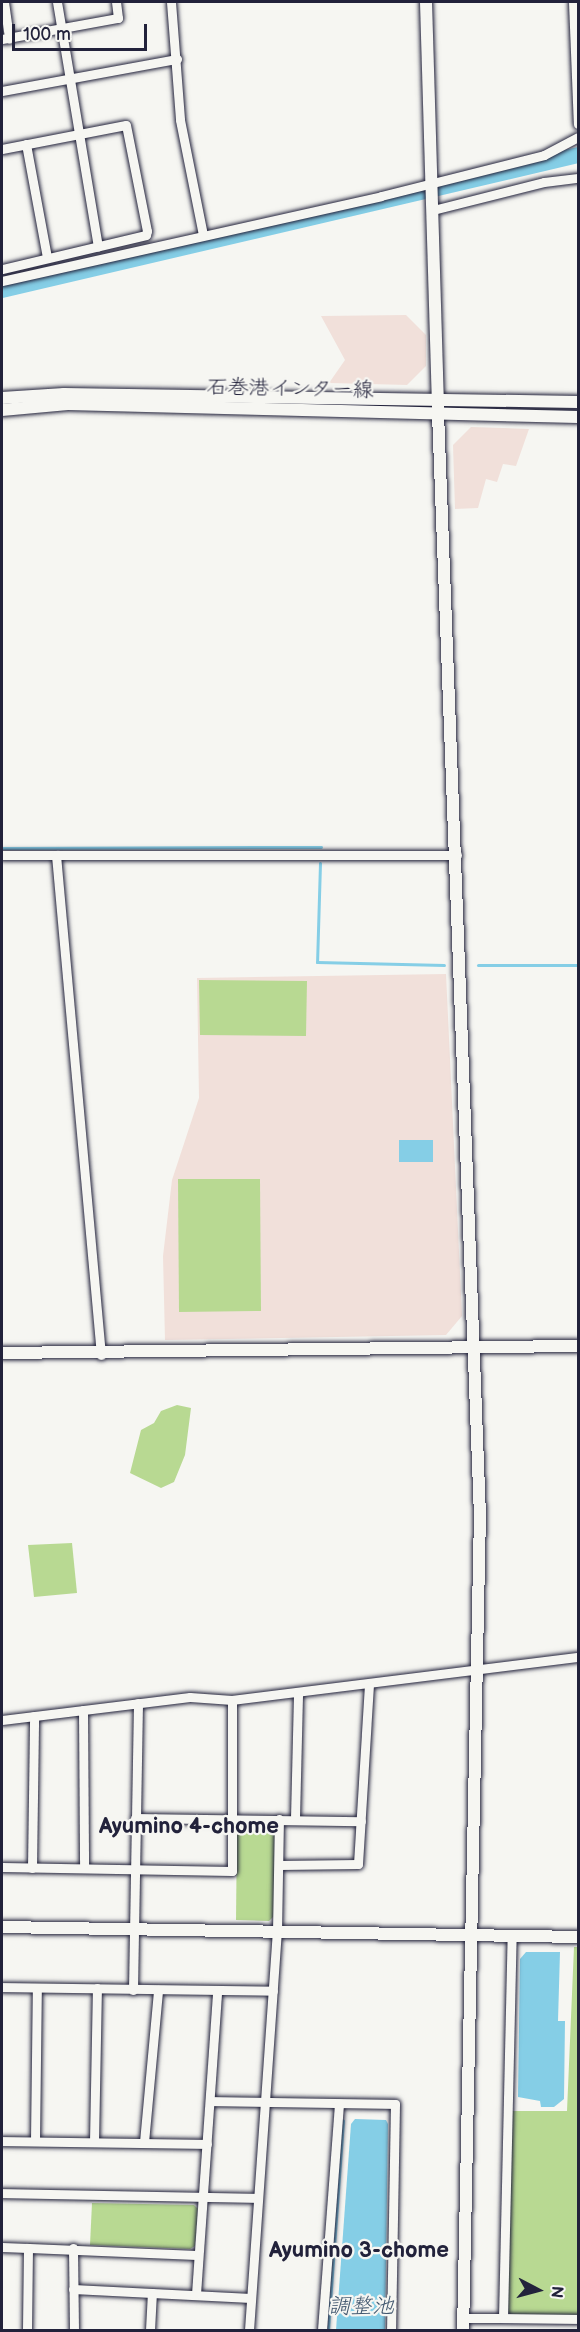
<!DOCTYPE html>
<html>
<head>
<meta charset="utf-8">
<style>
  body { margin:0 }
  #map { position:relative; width:580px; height:2332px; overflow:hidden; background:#f6f6f2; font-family:"Balsamiq Sans","Klee One",sans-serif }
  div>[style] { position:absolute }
  .built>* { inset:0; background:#f1e0da }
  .green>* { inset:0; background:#b8d992 }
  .water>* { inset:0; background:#85cee6 }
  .stream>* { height:3px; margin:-1.5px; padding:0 1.5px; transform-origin:1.5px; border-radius:1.5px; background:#85cee6 }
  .river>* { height:16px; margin:-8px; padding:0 8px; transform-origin:8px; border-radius:8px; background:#85cee6 }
  .roads { filter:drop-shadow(0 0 2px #22223b) drop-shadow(0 0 2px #22223b) }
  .street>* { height:9px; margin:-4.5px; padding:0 4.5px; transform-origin:4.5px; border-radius:4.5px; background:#f6f6f2 }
  .secondary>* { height:12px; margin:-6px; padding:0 6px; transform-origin:6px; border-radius:6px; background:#f6f6f2 }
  span { translate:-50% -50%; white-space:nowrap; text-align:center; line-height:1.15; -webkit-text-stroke:4.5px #f6f6f2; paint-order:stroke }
  .street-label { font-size:21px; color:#22223b }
  .neighbourhood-label { font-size:22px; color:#22223b; font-weight:700 }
  .water-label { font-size:22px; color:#40566e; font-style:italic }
  .frame { position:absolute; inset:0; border:3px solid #22223b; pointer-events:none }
  .north { position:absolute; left:508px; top:2260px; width:60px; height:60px; -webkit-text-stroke:4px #f6f6f2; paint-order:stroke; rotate:96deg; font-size:16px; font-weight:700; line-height:24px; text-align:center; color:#22223b }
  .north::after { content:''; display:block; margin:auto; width:21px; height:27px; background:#22223b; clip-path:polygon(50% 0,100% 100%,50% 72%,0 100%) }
  .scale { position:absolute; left:12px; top:24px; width:135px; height:27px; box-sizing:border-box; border:3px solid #22223b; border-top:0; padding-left:8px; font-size:18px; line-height:21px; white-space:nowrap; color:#22223b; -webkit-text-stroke:4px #f6f6f2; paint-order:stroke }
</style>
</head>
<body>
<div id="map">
  <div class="built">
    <div style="clip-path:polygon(406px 315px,426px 335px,426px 366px,407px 385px,329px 383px,345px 360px,321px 316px)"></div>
    <div style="clip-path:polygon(471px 427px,529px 429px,516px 466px,503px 464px,497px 482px,486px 479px,478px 508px,455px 509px,453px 445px)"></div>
    <div style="clip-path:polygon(446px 974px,462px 1316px,446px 1335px,165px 1340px,163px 1256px,172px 1180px,199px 1098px,197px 978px)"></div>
  </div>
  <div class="green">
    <div style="clip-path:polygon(199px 980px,307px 981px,306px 1036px,200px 1035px)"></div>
    <div style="clip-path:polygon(178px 1179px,260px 1179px,261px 1311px,179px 1312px)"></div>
    <div style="clip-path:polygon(177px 1405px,191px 1408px,185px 1455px,174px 1482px,161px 1488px,130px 1473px,141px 1430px,154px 1423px,161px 1411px)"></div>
    <div style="clip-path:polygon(72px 1543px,77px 1593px,34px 1597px,28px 1545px)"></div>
    <div style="clip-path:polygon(242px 1822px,270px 1823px,275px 1827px,274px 1916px,269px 1921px,236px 1920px,237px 1827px)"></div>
    <div style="clip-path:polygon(574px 1947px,578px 1947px,578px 2315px,511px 2315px,506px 2310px,510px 2111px,567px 2111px)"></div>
    <div style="clip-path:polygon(92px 2203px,194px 2205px,198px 2209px,195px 2246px,190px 2249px,90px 2245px)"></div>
  </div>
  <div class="water">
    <div style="clip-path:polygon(399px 1140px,433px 1140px,433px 1162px,399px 1162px)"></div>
    <div style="clip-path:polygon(526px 1952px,560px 1952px,558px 2021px,565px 2021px,564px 2099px,554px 2107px,541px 2107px,540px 2101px,518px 2097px,520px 1959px)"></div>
    <div style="clip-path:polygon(355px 2119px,386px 2120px,388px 2124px,385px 2330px,336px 2330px,351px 2124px)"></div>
  </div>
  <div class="stream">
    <div style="left:2px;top:848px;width:319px;rotate:-0.2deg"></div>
    <div style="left:320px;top:863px;width:99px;rotate:91.7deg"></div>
    <div style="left:317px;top:962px;width:127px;rotate:1.4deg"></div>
    <div style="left:478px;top:965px;width:100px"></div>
    <div style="left:328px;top:2330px;width:210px;rotate:-85.9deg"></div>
  </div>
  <div class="river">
    <div style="left:2px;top:290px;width:592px;rotate:-13.19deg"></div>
  </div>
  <div class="roads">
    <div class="street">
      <div style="left:4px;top:2px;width:37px;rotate:82deg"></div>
      <div style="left:57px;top:2px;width:248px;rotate:80.5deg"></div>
      <div style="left:171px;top:2px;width:118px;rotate:85.6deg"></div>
      <div style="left:180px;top:120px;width:117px;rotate:78.7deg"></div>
      <div style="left:573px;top:2px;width:122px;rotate:87.7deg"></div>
      <div style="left:2px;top:39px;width:118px;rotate:-10.3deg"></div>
      <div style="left:118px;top:18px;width:16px;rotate:-97deg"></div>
      <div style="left:2px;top:91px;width:178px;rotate:-10.4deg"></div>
      <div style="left:26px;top:144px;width:115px;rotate:79.5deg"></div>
      <div style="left:2px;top:149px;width:126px;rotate:-11deg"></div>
      <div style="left:126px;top:125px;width:108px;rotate:78.8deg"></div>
      <div style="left:147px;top:231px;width:4px;rotate:104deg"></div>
      <div style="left:146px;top:235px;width:148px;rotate:166.7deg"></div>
      <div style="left:433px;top:210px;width:114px;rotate:-14.2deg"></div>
      <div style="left:544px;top:182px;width:34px;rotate:-7deg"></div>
      <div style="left:2px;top:281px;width:388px;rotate:-12.6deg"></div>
      <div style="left:381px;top:196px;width:168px;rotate:-14.1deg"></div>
      <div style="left:544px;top:155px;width:38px;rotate:-28deg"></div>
      <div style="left:2px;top:855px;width:455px"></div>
      <div style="left:56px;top:855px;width:502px;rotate:84.86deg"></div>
      <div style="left:83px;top:1710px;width:158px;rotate:89.6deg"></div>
      <div style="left:2px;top:1720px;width:189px;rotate:-7deg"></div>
      <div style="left:190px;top:1697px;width:42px;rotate:4.1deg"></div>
      <div style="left:232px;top:1700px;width:349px;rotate:-7.1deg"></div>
      <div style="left:135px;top:1818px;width:226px;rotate:0.8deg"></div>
      <div style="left:295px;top:1818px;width:126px;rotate:-88.6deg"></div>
      <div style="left:279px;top:1865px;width:79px;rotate:-0.7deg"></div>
      <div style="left:358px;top:1864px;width:180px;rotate:-86.5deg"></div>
      <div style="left:2px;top:1867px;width:230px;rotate:1deg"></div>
      <div style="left:232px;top:1871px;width:171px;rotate:-90deg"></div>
      <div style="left:32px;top:1868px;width:152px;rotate:-89.2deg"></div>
      <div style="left:2px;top:1987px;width:271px;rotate:0.8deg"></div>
      <div style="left:133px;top:1990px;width:287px;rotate:-89deg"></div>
      <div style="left:210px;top:2101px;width:185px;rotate:0.9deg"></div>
      <div style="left:395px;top:2104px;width:226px;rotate:91deg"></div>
      <div style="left:2px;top:2141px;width:205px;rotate:0.8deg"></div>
      <div style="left:35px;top:2141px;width:153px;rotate:-89.3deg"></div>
      <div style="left:94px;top:2142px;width:154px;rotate:-88.9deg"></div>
      <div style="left:144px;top:2142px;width:153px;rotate:-84.7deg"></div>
      <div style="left:2px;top:2193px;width:256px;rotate:1.1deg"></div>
      <div style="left:2px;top:2247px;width:26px;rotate:2deg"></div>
      <div style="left:28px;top:2248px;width:82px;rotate:90.7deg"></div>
      <div style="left:28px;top:2248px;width:170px;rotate:2.4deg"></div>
      <div style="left:73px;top:2248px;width:82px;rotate:89.3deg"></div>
      <div style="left:73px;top:2289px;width:178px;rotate:2.9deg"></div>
      <div style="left:196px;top:2294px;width:304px;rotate:-86deg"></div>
      <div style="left:463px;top:2318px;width:40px"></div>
      <div style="left:503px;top:2318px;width:382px;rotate:-88.7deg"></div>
      <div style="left:503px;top:2318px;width:75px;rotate:0.8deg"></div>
      <div style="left:150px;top:2330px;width:37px;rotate:-87deg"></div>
      <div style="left:249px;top:2330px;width:399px;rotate:-86deg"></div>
      <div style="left:277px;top:1932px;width:113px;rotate:-89deg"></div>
      <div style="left:322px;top:2330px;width:227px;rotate:-85.7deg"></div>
    </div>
    <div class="secondary">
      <div style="left:426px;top:2px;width:411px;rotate:88.3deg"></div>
      <div style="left:438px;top:413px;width:1102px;rotate:87.82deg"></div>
      <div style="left:480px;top:1514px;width:816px;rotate:91.19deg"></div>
      <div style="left:2px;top:398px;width:62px;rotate:-3.7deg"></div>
      <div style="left:64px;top:394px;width:514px;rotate:0.89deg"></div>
      <div style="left:2px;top:410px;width:66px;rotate:-5.2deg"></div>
      <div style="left:68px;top:404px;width:510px;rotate:1.46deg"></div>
      <div style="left:2px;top:1353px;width:576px;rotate:-0.7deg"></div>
      <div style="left:2px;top:1927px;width:576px;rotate:0.99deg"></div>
    </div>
  </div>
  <div class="street-label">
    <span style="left:290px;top:389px;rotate:1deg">石巻港インター線</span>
  </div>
  <div class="neighbourhood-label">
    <span style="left:189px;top:1827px">Ayumino 4-chome</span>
    <span style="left:359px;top:2251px">Ayumino 3-chome</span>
  </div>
  <div class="water-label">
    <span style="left:361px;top:2307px">調整池</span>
  </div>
  <div class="frame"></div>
  <div class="north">N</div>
  <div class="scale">100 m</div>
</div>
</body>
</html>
